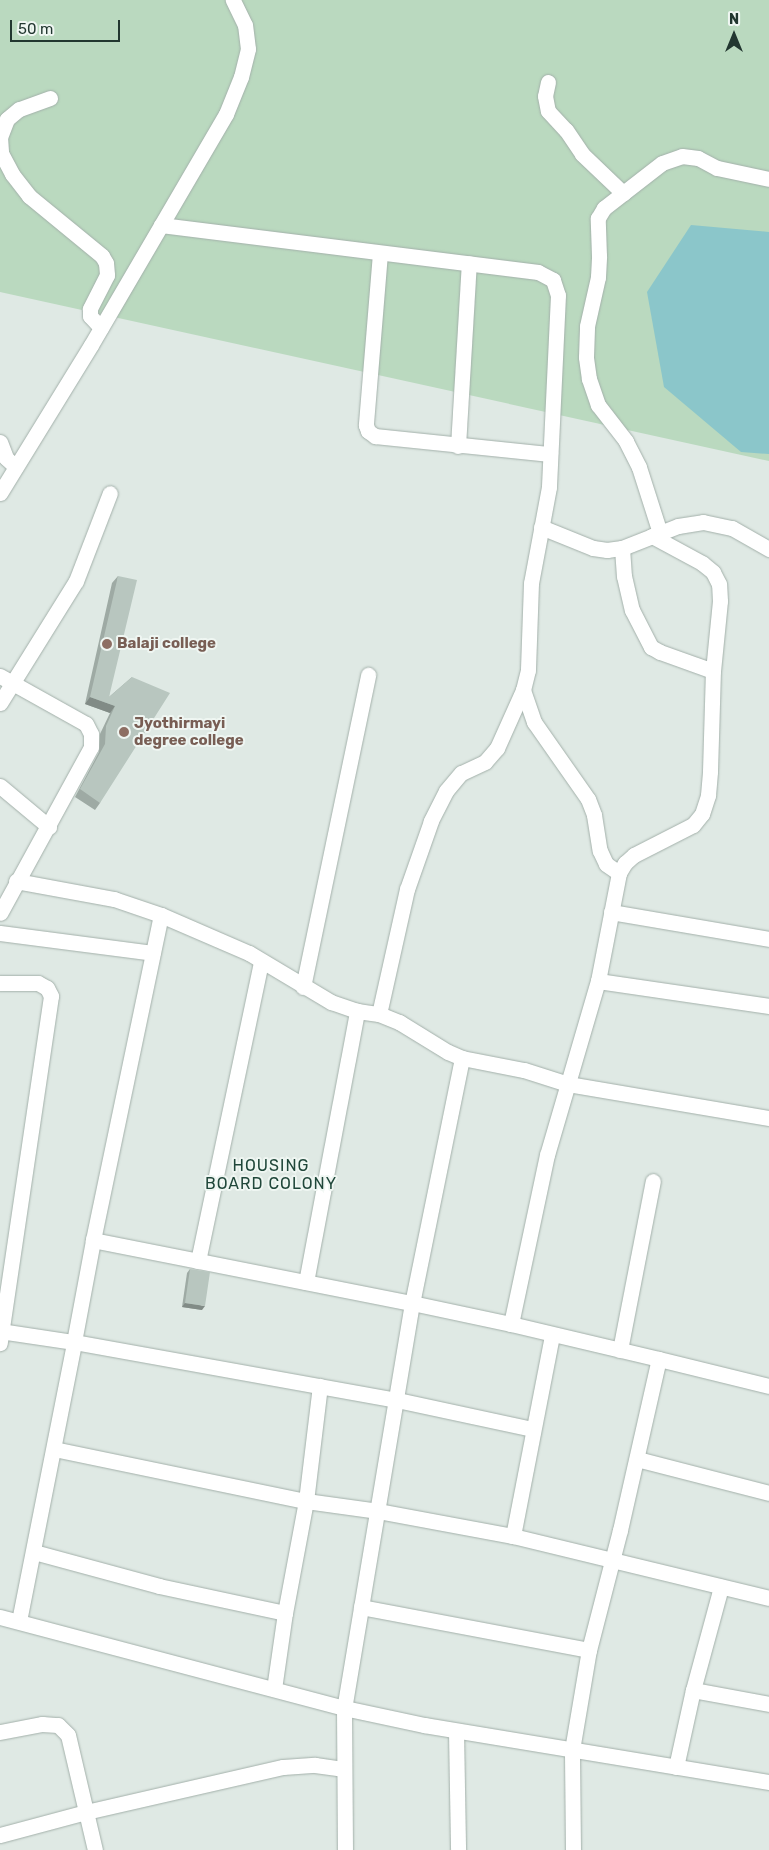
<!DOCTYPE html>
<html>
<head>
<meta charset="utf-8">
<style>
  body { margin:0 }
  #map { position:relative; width:769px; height:1850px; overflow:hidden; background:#dfe9e4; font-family:Rubik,sans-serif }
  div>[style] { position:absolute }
  .green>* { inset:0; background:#bad9bf }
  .water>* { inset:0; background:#8bc6ca }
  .roads { filter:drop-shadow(0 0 1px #a3b0aa) drop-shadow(0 0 1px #a3b0aa) }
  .minor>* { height:15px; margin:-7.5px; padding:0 7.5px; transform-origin:7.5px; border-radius:7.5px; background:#fff }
  .wall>* { inset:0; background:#9eaaa4 }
  .shaded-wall>* { inset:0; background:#818b86 }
  .building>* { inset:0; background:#b8c6bf }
  .dots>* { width:14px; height:14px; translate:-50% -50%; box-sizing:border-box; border:2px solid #eff6f2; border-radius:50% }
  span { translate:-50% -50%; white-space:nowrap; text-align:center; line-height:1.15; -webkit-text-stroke:4px #eff6f2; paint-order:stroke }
  .education-label { font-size:15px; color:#785e54; font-weight:700 }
  .left { translate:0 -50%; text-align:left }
  .neighbourhood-label { font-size:16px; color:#20473a; letter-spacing:1px }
  .north { position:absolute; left:709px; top:10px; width:50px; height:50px; -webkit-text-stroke:4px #eff6f2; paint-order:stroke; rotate:0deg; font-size:14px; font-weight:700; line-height:20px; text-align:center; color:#223730 }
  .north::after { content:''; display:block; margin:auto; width:18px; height:22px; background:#223730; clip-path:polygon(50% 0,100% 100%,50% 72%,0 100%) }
  .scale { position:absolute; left:10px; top:20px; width:110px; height:22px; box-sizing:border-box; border:2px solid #223730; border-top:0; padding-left:6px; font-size:15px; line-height:18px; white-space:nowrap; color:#223730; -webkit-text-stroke:4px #eff6f2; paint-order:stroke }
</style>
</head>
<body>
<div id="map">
  <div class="green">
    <div style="clip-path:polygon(0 0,769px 0,769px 461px,0 292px)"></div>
  </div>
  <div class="water">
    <div style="clip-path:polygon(691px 225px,769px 232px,769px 454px,741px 452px,664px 387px,647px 292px)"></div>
  </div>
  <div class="roads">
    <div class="minor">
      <div style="left:548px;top:82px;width:14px;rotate:102deg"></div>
      <div style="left:545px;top:96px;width:15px;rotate:79deg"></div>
      <div style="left:548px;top:111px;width:26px;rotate:47deg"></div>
      <div style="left:566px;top:130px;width:29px;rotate:56deg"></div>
      <div style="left:582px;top:154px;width:57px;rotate:43.6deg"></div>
      <div style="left:50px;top:98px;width:33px;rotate:160deg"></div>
      <div style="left:19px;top:109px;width:16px;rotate:140deg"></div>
      <div style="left:7px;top:119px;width:19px;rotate:111deg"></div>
      <div style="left:0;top:137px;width:16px;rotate:86deg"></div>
      <div style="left:1px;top:153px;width:24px;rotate:62deg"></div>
      <div style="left:12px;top:174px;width:28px;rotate:52deg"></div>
      <div style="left:29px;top:196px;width:94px;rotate:39.4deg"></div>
      <div style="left:102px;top:256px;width:8px;rotate:60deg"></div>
      <div style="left:106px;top:263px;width:12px;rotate:85deg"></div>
      <div style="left:107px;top:275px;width:38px;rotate:117deg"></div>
      <div style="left:90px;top:309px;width:7px;rotate:90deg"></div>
      <div style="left:90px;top:316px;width:16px;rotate:47deg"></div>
      <div style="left:161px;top:225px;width:380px;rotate:7.1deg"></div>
      <div style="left:538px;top:272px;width:17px;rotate:28deg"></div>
      <div style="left:553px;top:280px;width:16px;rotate:72deg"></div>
      <div style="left:558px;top:295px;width:192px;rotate:92.7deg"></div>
      <div style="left:549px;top:487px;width:98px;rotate:100.6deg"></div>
      <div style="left:531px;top:583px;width:87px;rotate:92deg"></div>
      <div style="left:528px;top:670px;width:21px;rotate:104deg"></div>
      <div style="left:523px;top:690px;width:64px;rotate:114.1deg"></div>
      <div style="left:497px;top:748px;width:18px;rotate:131deg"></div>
      <div style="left:485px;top:762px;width:26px;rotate:155deg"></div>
      <div style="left:461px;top:773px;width:23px;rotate:130deg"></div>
      <div style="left:446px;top:791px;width:34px;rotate:117deg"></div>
      <div style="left:431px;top:821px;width:72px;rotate:109.4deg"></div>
      <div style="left:407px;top:889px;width:128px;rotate:102.6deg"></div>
      <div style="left:380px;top:253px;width:173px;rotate:94.7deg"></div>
      <div style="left:366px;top:425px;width:6px;rotate:72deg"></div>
      <div style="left:368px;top:431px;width:9px;rotate:36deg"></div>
      <div style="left:375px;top:436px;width:176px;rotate:5.9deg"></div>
      <div style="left:0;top:442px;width:17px;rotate:69deg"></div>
      <div style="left:6px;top:458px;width:13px;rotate:42deg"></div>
      <div style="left:458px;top:446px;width:183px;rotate:-86.6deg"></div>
      <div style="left:0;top:493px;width:174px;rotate:-58.4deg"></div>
      <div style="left:91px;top:345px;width:268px;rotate:-59.7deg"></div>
      <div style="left:226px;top:114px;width:40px;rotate:-68deg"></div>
      <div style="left:241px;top:77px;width:29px;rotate:-76deg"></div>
      <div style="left:248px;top:49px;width:24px;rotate:-97deg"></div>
      <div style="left:245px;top:25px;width:28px;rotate:-116deg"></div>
      <div style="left:541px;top:527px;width:56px;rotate:22deg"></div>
      <div style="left:593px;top:548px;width:14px;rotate:8deg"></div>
      <div style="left:607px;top:550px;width:15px;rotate:-8deg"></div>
      <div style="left:622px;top:548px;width:60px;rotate:-21.4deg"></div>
      <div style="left:678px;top:526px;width:25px;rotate:-9deg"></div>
      <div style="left:703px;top:522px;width:30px;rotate:12deg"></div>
      <div style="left:732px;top:528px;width:43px;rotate:29.6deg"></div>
      <div style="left:660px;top:533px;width:69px;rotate:-107.7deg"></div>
      <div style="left:639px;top:467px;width:29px;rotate:-117deg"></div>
      <div style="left:626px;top:441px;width:46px;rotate:-127.9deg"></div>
      <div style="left:598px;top:405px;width:28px;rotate:-109deg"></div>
      <div style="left:589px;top:379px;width:22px;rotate:-98deg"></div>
      <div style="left:586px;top:357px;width:31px;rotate:-88deg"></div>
      <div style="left:587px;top:326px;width:50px;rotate:-77.3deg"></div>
      <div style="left:598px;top:277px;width:21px;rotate:-87deg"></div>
      <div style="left:599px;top:256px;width:38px;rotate:-92deg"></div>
      <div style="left:598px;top:218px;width:12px;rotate:-59deg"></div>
      <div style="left:604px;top:208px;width:73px;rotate:-37.8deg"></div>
      <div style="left:662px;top:163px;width:21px;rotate:-19deg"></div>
      <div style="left:682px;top:156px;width:16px;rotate:7deg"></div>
      <div style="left:698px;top:158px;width:21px;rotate:28deg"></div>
      <div style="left:717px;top:168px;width:53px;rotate:11.9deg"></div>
      <div style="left:622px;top:548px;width:28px;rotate:86deg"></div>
      <div style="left:624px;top:576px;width:35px;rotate:77deg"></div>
      <div style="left:632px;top:610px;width:42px;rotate:62.8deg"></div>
      <div style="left:651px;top:647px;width:10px;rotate:29deg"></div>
      <div style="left:660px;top:652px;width:56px;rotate:19.7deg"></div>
      <div style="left:0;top:676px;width:98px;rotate:29.2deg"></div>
      <div style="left:86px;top:724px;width:11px;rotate:63deg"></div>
      <div style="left:91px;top:734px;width:13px;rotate:90deg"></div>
      <div style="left:91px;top:747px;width:189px;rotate:118.7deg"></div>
      <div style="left:523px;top:690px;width:34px;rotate:71deg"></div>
      <div style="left:534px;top:722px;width:94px;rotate:55deg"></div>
      <div style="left:588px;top:799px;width:17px;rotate:69deg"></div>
      <div style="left:594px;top:815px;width:36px;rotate:81deg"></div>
      <div style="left:600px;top:851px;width:14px;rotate:65deg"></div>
      <div style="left:606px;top:864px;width:16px;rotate:35deg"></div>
      <div style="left:0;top:703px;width:144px;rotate:-58.1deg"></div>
      <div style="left:76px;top:581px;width:94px;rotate:-68.9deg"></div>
      <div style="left:0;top:786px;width:64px;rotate:39.9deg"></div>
      <div style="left:16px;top:881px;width:100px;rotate:10.4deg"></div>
      <div style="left:114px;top:899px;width:50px;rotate:18.8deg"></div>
      <div style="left:161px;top:915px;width:96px;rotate:23.4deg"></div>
      <div style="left:249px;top:953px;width:96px;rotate:30.9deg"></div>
      <div style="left:331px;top:1002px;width:28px;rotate:19deg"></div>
      <div style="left:357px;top:1011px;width:22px;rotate:8deg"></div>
      <div style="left:379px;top:1014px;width:22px;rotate:22deg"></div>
      <div style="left:399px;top:1022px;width:57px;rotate:31.5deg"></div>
      <div style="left:448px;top:1052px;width:15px;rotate:23deg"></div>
      <div style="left:462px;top:1058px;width:63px;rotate:11deg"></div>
      <div style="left:524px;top:1070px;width:46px;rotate:17.7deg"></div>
      <div style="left:568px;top:1084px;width:204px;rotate:9.6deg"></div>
      <div style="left:611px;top:912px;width:160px;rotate:9.7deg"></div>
      <div style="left:0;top:933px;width:154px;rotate:7.4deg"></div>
      <div style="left:598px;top:981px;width:173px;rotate:8.3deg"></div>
      <div style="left:0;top:983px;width:38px"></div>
      <div style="left:38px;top:983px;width:10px;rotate:29deg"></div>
      <div style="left:47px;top:988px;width:9px;rotate:63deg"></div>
      <div style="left:51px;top:996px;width:351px;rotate:98.4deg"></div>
      <div style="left:303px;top:987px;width:319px;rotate:-78.2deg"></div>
      <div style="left:462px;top:1058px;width:250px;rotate:101.5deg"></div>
      <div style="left:412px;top:1303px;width:101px;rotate:12deg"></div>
      <div style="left:511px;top:1324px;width:152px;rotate:13.3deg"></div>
      <div style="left:93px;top:1240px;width:325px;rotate:11.2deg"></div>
      <div style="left:412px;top:1303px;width:411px;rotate:99.5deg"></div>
      <div style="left:344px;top:1708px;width:142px;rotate:89.6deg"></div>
      <div style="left:198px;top:1261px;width:306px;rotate:-78.1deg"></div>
      <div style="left:306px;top:1282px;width:276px;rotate:-79.3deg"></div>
      <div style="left:511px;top:1324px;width:173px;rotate:-78deg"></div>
      <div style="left:547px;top:1155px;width:181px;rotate:-73.7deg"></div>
      <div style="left:598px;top:981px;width:110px;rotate:-79deg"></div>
      <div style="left:619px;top:873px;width:12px;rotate:-59deg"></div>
      <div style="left:625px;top:863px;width:12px;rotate:-42deg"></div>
      <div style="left:634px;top:855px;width:66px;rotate:-27deg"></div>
      <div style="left:693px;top:825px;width:14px;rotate:-51deg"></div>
      <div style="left:702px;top:814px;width:20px;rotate:-72deg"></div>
      <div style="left:708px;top:795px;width:24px;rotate:-85deg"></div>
      <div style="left:710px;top:771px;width:100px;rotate:-88.3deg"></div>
      <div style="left:713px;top:671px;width:70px;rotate:-84.3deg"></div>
      <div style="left:720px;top:601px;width:17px;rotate:-93deg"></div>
      <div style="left:719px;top:584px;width:13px;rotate:-117deg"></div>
      <div style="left:713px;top:572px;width:14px;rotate:-141deg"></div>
      <div style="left:702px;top:563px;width:57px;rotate:-151.6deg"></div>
      <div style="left:0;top:1331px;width:75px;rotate:8.5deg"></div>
      <div style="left:74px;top:1342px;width:104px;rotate:-79.4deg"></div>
      <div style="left:93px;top:1240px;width:332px;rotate:-78.2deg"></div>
      <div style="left:620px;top:1350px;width:172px;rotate:-79deg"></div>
      <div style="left:54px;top:1449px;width:257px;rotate:11.7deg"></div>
      <div style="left:306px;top:1501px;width:73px;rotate:7.9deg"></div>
      <div style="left:378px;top:1511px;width:137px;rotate:10.5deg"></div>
      <div style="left:513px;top:1536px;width:263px;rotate:13.6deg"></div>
      <div style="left:637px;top:1459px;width:136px;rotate:14.4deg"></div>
      <div style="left:513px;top:1536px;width:205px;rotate:-79deg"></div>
      <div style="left:34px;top:1552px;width:130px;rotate:15.2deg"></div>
      <div style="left:159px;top:1586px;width:129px;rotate:12.1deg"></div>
      <div style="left:361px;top:1607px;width:232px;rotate:10.7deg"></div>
      <div style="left:0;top:1617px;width:356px;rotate:14.8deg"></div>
      <div style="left:344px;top:1708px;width:82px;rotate:12deg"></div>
      <div style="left:424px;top:1725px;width:350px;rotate:9.4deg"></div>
      <div style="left:19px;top:1621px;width:284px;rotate:-78.8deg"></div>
      <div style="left:74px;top:1342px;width:328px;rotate:10.2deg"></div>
      <div style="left:397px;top:1400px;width:138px;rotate:12.1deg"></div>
      <div style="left:274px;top:1689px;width:77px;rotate:-81.8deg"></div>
      <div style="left:285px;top:1613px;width:114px;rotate:-79.4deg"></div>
      <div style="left:306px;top:1501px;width:116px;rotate:-83.1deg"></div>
      <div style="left:693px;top:1690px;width:77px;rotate:10.4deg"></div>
      <div style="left:456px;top:1731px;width:119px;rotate:89deg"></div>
      <div style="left:0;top:1732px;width:43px;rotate:-10.8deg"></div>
      <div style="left:42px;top:1724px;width:16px;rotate:4deg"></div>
      <div style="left:58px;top:1725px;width:14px;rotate:45deg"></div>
      <div style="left:68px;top:1735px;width:118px;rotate:76.8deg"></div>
      <div style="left:676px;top:1767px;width:79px;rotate:-77.6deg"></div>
      <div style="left:693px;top:1690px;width:107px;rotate:-74.8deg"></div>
      <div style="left:0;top:1835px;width:89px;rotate:-15deg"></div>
      <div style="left:86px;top:1812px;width:202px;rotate:-12.9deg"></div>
      <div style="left:283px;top:1767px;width:32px;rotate:-4deg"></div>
      <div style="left:315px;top:1765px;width:28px;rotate:8deg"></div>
      <div style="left:573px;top:1850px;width:100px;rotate:-90.6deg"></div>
      <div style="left:572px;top:1750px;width:101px;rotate:-80.4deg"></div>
      <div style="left:589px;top:1650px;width:124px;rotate:-75.5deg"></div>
      <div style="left:620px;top:1530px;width:175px;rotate:-77.2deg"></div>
      <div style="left:659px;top:1359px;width:113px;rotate:13.8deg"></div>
    </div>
  </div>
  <div class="wall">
    <div style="clip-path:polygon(118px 576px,109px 697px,132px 677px,100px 803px,95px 810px,75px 797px,99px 752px,100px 734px,110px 713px,85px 704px,112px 583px)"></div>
    <div style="clip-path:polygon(190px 1269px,202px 1310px,182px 1307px,187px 1273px)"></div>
  </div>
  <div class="shaded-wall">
    <div style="clip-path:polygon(90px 697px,115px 706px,110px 713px,85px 704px)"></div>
    <div style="clip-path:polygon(185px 1303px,205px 1306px,202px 1310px,182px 1307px)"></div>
  </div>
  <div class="building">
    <div style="clip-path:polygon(118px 576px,137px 580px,109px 697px,132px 677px,170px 693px,100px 803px,80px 789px,105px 744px,106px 726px,115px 706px,90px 697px)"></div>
    <div style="clip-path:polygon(190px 1269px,210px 1272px,205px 1306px,185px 1303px)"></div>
  </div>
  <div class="dots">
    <div style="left:107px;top:644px;background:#8d6e63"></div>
    <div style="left:124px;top:732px;background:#8d6e63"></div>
  </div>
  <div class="education-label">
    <span class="left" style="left:117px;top:644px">Balaji college</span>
    <span class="left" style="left:134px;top:732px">Jyothirmayi<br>degree college</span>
  </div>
  <div class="neighbourhood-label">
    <span style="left:271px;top:1175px">HOUSING<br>BOARD COLONY</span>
  </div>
  <div class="north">N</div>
  <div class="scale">50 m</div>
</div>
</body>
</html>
